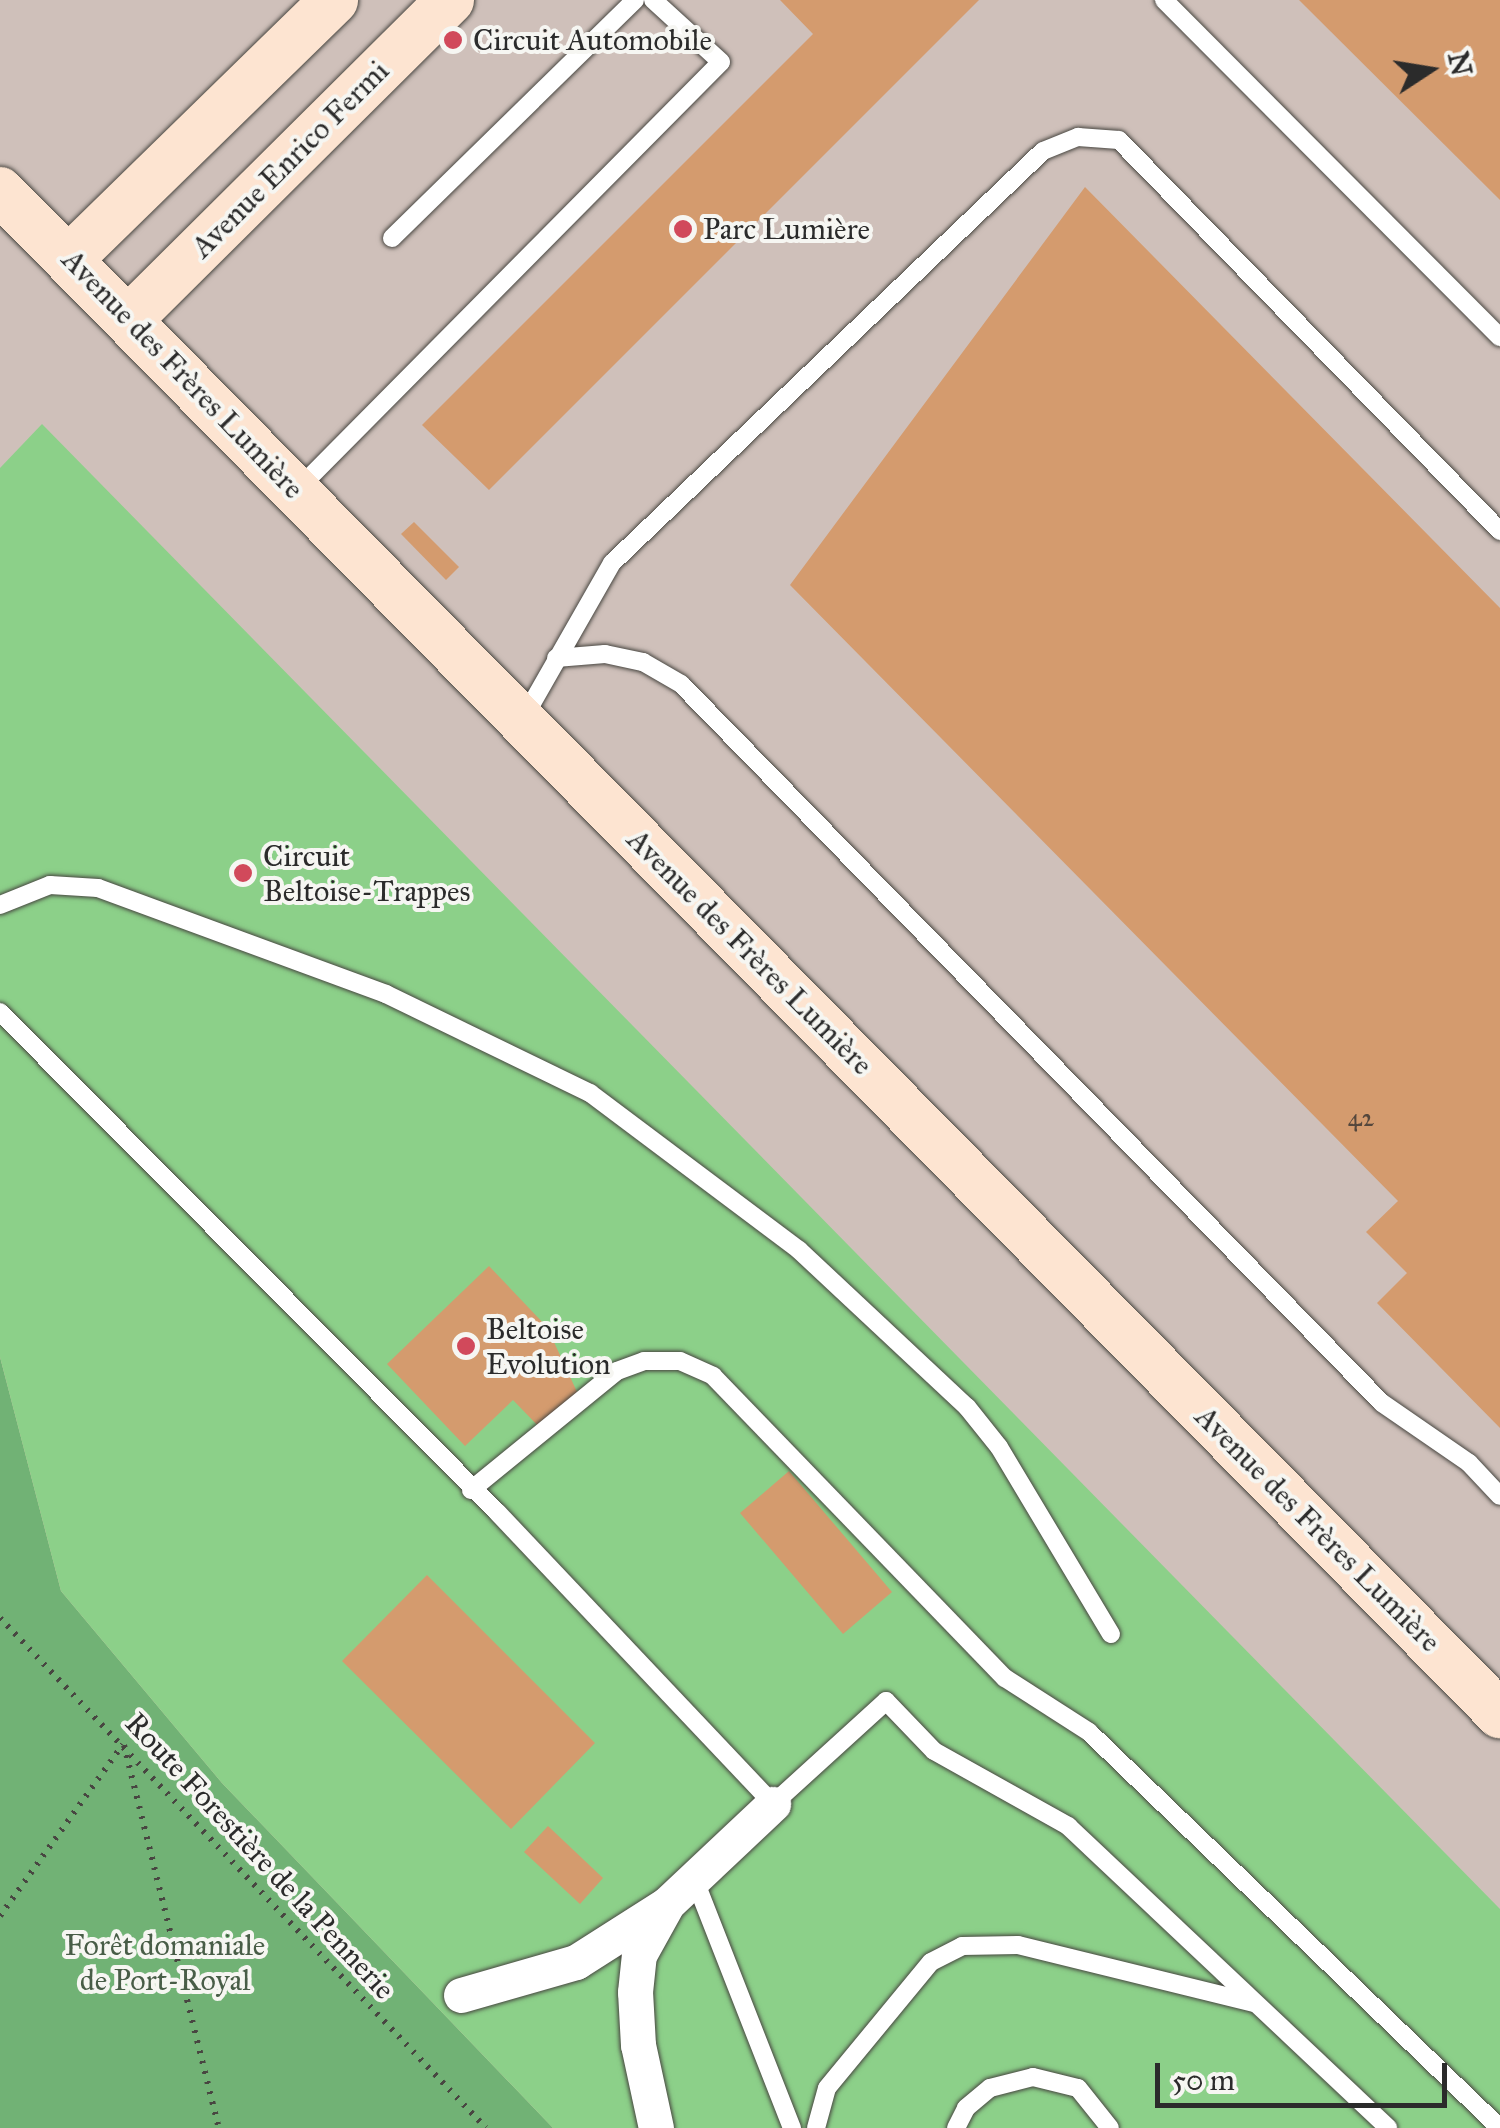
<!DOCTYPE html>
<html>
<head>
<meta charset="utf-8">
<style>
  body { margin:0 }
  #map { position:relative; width:1500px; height:2128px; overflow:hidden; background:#eee0bf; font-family:"IM FELL Great Primer",serif }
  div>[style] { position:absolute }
  .industrial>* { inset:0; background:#cfc0ba }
  .green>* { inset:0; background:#8cd089 }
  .forest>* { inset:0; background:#71b275 }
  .building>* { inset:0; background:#d49b6e }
  .path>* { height:6px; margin-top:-3px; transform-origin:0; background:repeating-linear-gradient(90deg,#484641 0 2.5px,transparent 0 10.5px) }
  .roads { filter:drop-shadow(0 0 2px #484641) drop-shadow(0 0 2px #484641) }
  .lane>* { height:18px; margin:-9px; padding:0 9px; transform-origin:9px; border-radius:9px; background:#fff }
  .street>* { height:35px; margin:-17.5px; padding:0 17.5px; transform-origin:17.5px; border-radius:17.5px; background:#fff }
  .secondary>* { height:48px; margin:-24px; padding:0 24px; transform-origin:24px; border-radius:24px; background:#fde4d1 }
  .dots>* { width:28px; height:28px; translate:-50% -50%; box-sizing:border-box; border:5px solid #f6f6f2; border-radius:50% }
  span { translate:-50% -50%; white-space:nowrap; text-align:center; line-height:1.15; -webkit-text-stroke:8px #f6f6f2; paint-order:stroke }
  .number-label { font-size:25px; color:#55473c }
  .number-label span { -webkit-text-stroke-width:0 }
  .poi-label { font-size:30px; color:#2b2b2b }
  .left { translate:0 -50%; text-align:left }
  .street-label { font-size:30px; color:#2b2b2b }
  .park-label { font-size:30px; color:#485d47 }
  .north { position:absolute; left:1380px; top:20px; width:100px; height:100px; -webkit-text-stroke:8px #f6f6f2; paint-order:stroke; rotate:78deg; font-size:28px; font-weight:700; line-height:40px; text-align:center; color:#2b2b2b }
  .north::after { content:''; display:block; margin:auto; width:35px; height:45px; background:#2b2b2b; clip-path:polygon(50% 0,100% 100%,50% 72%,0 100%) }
  .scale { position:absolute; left:1155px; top:2063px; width:292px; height:45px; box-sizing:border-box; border:5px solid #2b2b2b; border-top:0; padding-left:12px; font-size:30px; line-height:35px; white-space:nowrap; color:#2b2b2b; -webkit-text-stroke:8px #f6f6f2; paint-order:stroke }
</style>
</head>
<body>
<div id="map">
  <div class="industrial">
    <div style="clip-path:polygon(0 0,1500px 0,1500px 2128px,0 1357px)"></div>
  </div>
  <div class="green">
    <div style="clip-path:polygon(42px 424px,1500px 1909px,1500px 2128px,553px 2128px,222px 1783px,61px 1591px,0 1357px,0 468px)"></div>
  </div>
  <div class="forest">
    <div style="clip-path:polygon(0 1357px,61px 1591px,222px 1783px,553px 2128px,0 2128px)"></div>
  </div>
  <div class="building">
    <div style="clip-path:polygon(780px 0,979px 0,489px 490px,422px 425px,813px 34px)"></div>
    <div style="clip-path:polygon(1299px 0,1500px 0,1500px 200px)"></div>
    <div style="clip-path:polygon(1085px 187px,1500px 608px,1500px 1428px,1377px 1303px,1407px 1273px,1366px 1232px,1398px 1201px,790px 585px)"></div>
    <div style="clip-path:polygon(414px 522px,459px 567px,446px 580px,401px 534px)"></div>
    <div style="clip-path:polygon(489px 1266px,547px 1327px,578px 1394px,541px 1429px,513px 1400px,465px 1446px,387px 1364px)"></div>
    <div style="clip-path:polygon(789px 1471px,892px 1592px,843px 1634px,740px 1513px)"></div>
    <div style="clip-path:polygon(427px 1575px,595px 1743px,511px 1829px,342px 1661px)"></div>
    <div style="clip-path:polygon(548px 1826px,603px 1878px,580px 1904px,524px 1852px)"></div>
  </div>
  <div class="path">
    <div style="left:0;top:1618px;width:704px;rotate:46.38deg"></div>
    <div style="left:124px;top:1745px;width:395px;rotate:76.1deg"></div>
    <div style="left:0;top:1916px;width:211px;rotate:-54.4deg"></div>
  </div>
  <div class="roads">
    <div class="lane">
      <div style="left:1164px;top:0;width:476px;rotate:45.1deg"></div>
      <div style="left:392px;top:238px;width:340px;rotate:-44.4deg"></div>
      <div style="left:297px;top:490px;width:602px;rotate:-45.27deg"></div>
      <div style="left:721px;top:62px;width:92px;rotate:-137.6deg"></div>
      <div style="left:556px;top:658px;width:49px;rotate:-4.7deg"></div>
      <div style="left:605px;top:654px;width:39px;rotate:12deg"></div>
      <div style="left:643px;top:662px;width:44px;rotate:30.1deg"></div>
      <div style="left:681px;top:684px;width:1004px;rotate:45.73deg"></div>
      <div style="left:1382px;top:1403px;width:106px;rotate:34.6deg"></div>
      <div style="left:1469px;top:1463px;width:45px;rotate:46.8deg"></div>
      <div style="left:523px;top:719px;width:180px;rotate:-60.3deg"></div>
      <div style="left:612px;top:563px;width:596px;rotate:-43.71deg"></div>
      <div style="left:1043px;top:151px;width:38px;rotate:-22deg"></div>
      <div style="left:1078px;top:137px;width:41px;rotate:4.2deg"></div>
      <div style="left:1119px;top:140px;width:546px;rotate:45.74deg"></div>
      <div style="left:0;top:905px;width:54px;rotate:-21.8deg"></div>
      <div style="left:50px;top:885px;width:48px;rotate:3.6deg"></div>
      <div style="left:98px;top:888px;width:307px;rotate:20.2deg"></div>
      <div style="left:386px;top:994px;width:227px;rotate:25.9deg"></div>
      <div style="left:590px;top:1093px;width:261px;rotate:36.9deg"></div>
      <div style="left:799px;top:1250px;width:230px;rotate:43.1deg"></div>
      <div style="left:967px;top:1407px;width:51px;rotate:51.3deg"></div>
      <div style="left:999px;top:1447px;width:218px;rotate:59.1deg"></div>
      <div style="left:0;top:1012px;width:706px;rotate:45.17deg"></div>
      <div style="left:498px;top:1513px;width:400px;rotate:46.6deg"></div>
      <div style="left:773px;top:1804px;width:153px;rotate:-42.3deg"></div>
      <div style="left:886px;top:1701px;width:69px;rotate:46.2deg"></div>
      <div style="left:934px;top:1751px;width:154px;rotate:29.2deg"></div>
      <div style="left:1068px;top:1826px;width:440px;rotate:43.3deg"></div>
      <div style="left:471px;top:1490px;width:188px;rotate:-39.2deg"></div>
      <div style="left:617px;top:1371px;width:29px;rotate:-20deg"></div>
      <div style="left:644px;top:1361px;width:36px"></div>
      <div style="left:680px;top:1361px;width:36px;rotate:24deg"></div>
      <div style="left:713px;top:1376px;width:420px;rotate:46deg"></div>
      <div style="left:1005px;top:1678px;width:100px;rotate:32.7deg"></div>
      <div style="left:1089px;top:1732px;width:571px;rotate:43.94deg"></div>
      <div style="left:694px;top:1878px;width:269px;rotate:68.6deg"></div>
      <div style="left:816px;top:2128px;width:41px;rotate:-74.6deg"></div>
      <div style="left:827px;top:2088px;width:163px;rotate:-50.5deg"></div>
      <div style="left:931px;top:1962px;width:35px;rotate:-27deg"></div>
      <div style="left:962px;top:1946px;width:56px;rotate:-1deg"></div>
      <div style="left:1018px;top:1945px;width:243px;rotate:13.8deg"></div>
      <div style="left:956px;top:2128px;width:22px;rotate:-63deg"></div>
      <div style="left:966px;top:2108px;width:31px;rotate:-40deg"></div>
      <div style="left:990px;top:2088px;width:44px;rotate:-14.3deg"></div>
      <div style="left:1033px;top:2077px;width:46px;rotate:13.7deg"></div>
      <div style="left:1078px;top:2088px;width:51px;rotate:51.3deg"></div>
    </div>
    <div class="street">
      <div style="left:461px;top:1995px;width:120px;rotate:-16deg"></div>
      <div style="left:576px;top:1962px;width:108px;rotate:-32.5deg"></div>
      <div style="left:667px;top:1904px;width:146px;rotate:-43.3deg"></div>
      <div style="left:656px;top:2128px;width:85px;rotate:-102.2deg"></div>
      <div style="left:638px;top:2045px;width:53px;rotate:-93.2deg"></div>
      <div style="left:635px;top:1992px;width:37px;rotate:-84deg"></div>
      <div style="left:639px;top:1955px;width:54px;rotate:-61deg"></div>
    </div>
    <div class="secondary">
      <div style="left:0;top:191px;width:2138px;rotate:45.44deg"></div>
      <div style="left:70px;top:258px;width:369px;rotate:-44.3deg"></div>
      <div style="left:130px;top:318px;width:451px;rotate:-44.8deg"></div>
    </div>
  </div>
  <div class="dots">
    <div style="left:453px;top:40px;background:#d1495b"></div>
    <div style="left:683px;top:229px;background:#d1495b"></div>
    <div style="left:243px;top:873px;background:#d1495b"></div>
    <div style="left:466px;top:1346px;background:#d1495b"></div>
  </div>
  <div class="number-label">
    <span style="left:1361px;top:1118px">42</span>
  </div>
  <div class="poi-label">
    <span class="left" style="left:473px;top:40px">Circuit Automobile</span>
    <span class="left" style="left:703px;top:229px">Parc Lumière</span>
    <span class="left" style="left:263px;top:873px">Circuit<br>Beltoise-Trappes</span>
    <span class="left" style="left:486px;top:1346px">Beltoise<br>Evolution</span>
  </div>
  <div class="street-label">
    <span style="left:290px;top:159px;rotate:-45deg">Avenue Enrico Fermi</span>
    <span style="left:183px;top:374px;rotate:46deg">Avenue des Frères Lumière</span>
    <span style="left:750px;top:952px;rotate:45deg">Avenue des Frères Lumière</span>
    <span style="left:1318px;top:1529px;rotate:45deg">Avenue des Frères Lumière</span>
    <span style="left:260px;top:1856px;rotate:47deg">Route Forestière de la Pennerie</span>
  </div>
  <div class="park-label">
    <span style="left:165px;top:1962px">Forêt domaniale<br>de Port-Royal</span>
  </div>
  <div class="north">N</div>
  <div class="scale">50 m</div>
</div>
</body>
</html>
